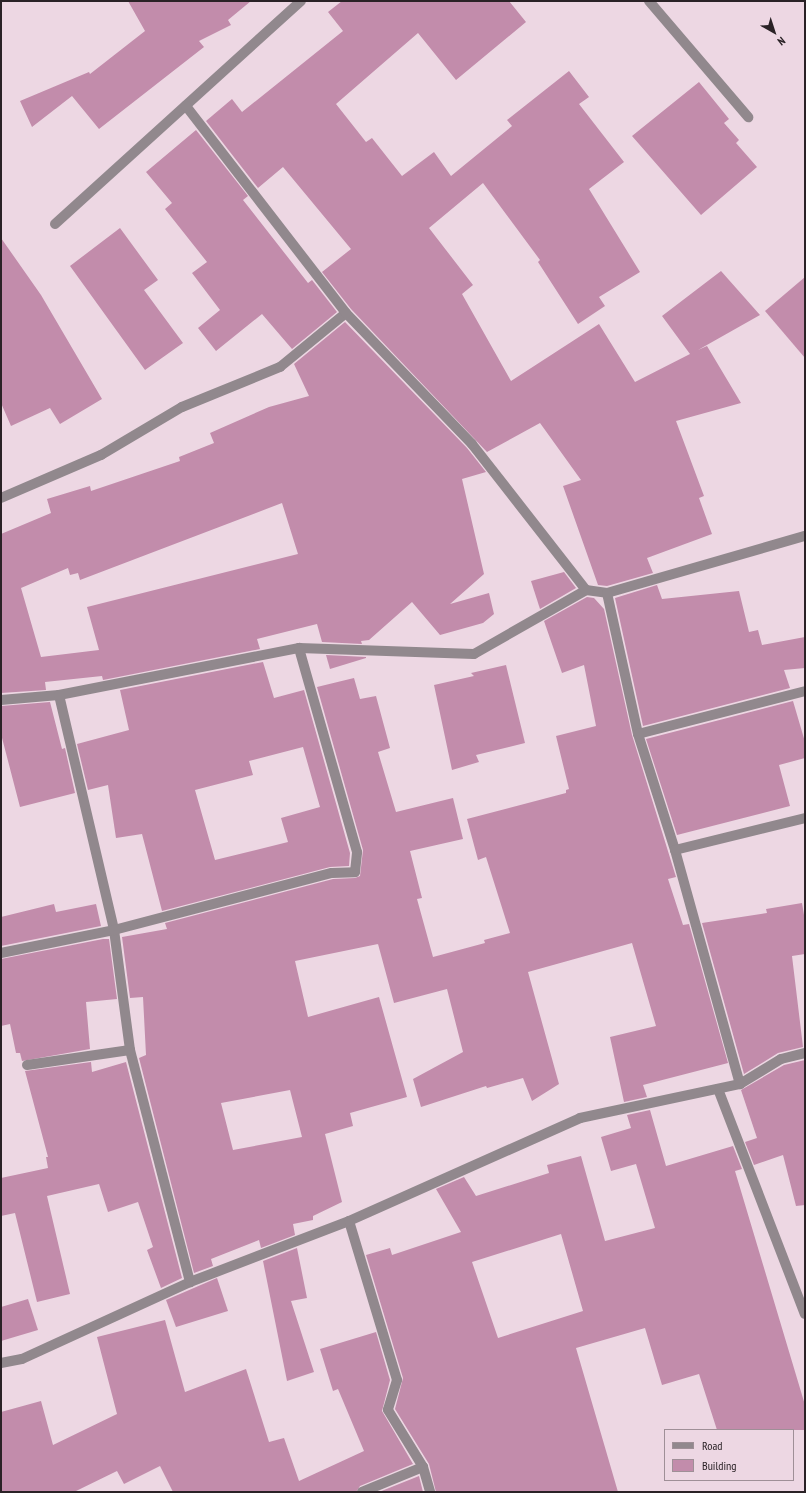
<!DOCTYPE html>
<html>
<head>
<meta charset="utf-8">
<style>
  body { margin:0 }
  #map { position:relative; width:806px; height:1493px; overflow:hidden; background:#edd7e3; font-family:"PT Sans Narrow",sans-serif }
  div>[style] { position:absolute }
  .building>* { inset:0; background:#c28cab }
  .street>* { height:10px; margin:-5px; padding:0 5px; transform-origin:5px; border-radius:5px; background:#91888d }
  span { translate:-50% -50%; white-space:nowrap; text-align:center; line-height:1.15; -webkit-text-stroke:3.5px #edd7e3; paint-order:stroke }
  .frame { position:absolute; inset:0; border:2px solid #2a2226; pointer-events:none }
  .legend { position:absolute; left:664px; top:1429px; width:130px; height:52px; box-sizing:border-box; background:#edd7e3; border:1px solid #9f8f97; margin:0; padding:5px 7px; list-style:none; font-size:12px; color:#2a2226 }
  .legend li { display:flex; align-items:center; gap:8px; height:20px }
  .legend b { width:20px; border:1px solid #9f8f97 }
  .north { position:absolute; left:754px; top:12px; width:40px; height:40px; -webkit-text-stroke:3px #edd7e3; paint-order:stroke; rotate:141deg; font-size:11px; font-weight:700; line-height:16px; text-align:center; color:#2a2226 }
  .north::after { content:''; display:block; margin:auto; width:14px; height:18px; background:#2a2226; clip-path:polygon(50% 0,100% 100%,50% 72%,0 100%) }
</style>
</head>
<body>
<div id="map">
  <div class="building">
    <div style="clip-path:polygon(128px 1px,251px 1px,228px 20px,231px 25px,199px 41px,204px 47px,99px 129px,72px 96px,32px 127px,20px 101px,89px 72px,90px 74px,145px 31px)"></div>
    <div style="clip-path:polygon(342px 1px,509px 1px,526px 22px,456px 80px,418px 33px,336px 104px,366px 142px,372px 138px,402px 176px,434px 152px,451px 176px,512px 126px,507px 120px,569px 71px,589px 97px,579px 104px,624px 162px,589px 189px,640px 272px,599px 297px,605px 306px,578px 324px,538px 262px,540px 260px,483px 183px,429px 228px,473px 285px,462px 294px,511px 381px,599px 324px,635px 382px,690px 354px,662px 316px,721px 271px,760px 315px,698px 350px,707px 346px,741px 403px,676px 421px,704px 496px,699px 498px,712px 534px,647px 558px,653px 573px,607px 586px,598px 585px,563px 486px,581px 480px,540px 423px,487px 452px,351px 309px,322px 272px,351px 249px,283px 167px,258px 188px,206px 121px,232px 99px,242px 112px,343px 31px,328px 12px)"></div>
    <div style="clip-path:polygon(699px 82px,729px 119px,724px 123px,739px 140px,736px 143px,757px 167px,701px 215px,632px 136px)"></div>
    <div style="clip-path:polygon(196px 130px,248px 196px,243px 200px,308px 283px,312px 280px,337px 312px,292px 349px,262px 314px,216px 351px,198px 328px,220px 310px,192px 273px,207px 262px,165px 209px,172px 203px,146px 172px)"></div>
    <div style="clip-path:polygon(120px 228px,158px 280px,144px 290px,183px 343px,145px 370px,70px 266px)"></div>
    <div style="clip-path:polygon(1px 238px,41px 295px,102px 399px,60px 424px,50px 408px,11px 426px,1px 403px)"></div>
    <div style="clip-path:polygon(805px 277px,805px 358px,765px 311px)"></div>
    <div style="clip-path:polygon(evenodd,345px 322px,467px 448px,486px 472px,462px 479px,484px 574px,450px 604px,489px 593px,494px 614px,483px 623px,440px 635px,412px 602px,369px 640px,361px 641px,362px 644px,322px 642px,317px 624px,257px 639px,260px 649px,103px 680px,102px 676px,45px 682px,46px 690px,1px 693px,1px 534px,51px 513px,47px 499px,90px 486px,91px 491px,180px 461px,179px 457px,214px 443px,210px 433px,269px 407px,309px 396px,294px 364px,345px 322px,282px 503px,298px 554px,87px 607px,99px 650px,41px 657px,21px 588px,68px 568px,70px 575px,78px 573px,80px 580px,282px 503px)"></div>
    <div style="clip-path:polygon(564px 572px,576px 588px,540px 609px,531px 581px)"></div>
    <div style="clip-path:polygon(657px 585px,662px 599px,739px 591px,749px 632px,758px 630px,762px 645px,805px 637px,805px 668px,784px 670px,790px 688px,643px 726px,615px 598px)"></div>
    <div style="clip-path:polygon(evenodd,587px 597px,594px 598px,604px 609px,632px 735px,676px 877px,668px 879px,683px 925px,689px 924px,728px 1063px,643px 1085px,647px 1097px,624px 1102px,610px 1037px,656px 1026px,632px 943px,528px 972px,559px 1084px,532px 1101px,523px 1078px,487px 1088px,486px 1086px,421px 1107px,413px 1079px,463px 1052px,447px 989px,394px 1003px,378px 944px,295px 961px,308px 1017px,379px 997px,407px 1097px,350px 1113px,353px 1126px,325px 1134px,342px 1202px,313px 1216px,313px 1220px,293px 1224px,295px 1235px,261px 1248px,259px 1240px,211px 1259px,213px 1266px,194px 1273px,139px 1058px,146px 1055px,143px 997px,130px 998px,122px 937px,167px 929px,165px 923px,333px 879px,355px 878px,360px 876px,363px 850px,317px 687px,354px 678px,360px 699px,376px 696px,390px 748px,378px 752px,396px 812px,453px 798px,463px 839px,410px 851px,422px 898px,417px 899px,433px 957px,485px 943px,484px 940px,510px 933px,486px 857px,478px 860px,467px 819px,566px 793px,566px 790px,569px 789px,556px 736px,596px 726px,584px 665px,562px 673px,544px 621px,587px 597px,290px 1090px,302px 1137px,233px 1150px,221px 1103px,290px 1090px)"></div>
    <div style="clip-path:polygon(326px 655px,366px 657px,366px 658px,330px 669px)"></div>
    <div style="clip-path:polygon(evenodd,263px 662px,274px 698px,304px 690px,350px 853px,349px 866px,330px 867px,162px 911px,142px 834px,116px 838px,108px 785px,88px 790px,77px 744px,129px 730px,120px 690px,263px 662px,303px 747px,320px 807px,281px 818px,288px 842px,215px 860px,195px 790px,253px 775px,249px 761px,303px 747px)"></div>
    <div style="clip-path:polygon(506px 665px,525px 743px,476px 755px,479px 762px,452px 770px,434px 685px,474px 676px,471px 673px)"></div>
    <div style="clip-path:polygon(793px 701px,805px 742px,805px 758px,779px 765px,790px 806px,677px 835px,646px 739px)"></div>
    <div style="clip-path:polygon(50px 702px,62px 749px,65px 748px,75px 793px,20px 807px,1px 734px,1px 706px)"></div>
    <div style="clip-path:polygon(802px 903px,805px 921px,805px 954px,792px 956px,803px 1047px,778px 1053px,744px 1074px,702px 923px,767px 913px,766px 909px)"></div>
    <div style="clip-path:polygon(54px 904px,56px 912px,96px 904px,101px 926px,1px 946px,1px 917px)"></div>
    <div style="clip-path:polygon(103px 939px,109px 939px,117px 999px,86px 1002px,90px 1049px,22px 1061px,20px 1053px,16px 1053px,10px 1024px,1px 1026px,1px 959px)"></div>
    <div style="clip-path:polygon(805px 1060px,805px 1205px,796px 1206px,783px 1155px,754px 1165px,745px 1142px,757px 1138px,741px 1090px,784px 1065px)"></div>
    <div style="clip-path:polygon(91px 1062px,92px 1072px,126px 1062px,182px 1278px,161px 1288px,147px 1250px,153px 1247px,138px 1202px,108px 1212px,99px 1184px,47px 1196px,70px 1294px,37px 1302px,15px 1213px,1px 1216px,1px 1178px,48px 1168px,46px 1157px,48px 1157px,25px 1071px)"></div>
    <div style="clip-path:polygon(evenodd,650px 1110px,666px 1166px,733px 1146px,742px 1169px,735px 1171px,805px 1405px,805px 1430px,717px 1430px,699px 1374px,662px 1385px,645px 1328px,576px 1348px,618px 1492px,436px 1492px,429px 1464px,395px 1409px,403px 1378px,366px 1255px,390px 1248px,392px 1255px,461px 1232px,436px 1189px,464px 1177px,476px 1196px,549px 1173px,547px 1165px,581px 1156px,605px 1241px,655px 1228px,636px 1164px,611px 1171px,601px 1137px,631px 1128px,627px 1115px,650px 1110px,561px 1234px,583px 1311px,498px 1338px,472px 1262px,561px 1234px)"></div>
    <div style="clip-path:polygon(297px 1248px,307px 1298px,291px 1301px,314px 1372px,287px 1381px,263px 1261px)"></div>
    <div style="clip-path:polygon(217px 1278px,228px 1311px,176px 1327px,166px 1300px)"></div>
    <div style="clip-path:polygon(28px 1299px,38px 1330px,1px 1341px,1px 1307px)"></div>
    <div style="clip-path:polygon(165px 1320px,185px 1392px,246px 1369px,269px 1442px,284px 1438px,299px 1481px,364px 1451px,338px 1389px,333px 1391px,320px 1349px,376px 1332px,390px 1380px,382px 1411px,413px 1464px,360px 1486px,356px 1492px,173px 1492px,160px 1466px,124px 1484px,117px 1471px,74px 1492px,1px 1492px,1px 1412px,41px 1401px,53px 1445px,117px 1414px,97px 1337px)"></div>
    <div style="clip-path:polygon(419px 1476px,423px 1492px,379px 1492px)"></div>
  </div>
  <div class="street">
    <div style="left:649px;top:1px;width:153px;rotate:49.5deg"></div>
    <div style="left:55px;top:224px;width:332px;rotate:-42.2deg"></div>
    <div style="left:1px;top:498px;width:109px;rotate:-23.3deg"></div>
    <div style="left:101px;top:455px;width:94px;rotate:-30.7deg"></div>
    <div style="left:182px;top:407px;width:106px;rotate:-22.2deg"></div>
    <div style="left:280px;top:367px;width:85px;rotate:-39.3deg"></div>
    <div style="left:586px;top:590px;width:21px;rotate:8deg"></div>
    <div style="left:607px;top:593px;width:206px;rotate:-16.1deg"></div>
    <div style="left:607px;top:593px;width:144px;rotate:77.6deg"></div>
    <div style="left:638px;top:734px;width:122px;rotate:72.3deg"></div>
    <div style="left:675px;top:850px;width:243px;rotate:74.5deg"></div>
    <div style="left:59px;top:695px;width:241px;rotate:76.8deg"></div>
    <div style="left:114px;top:930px;width:121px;rotate:82.4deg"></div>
    <div style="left:130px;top:1050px;width:240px;rotate:75.5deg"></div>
    <div style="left:1px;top:700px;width:58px;rotate:-4.9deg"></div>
    <div style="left:59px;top:695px;width:245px;rotate:-11.1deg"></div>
    <div style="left:299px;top:648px;width:175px;rotate:2deg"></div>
    <div style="left:474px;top:654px;width:129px;rotate:-29.7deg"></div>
    <div style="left:586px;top:590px;width:185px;rotate:-128deg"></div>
    <div style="left:472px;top:444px;width:182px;rotate:-133.9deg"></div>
    <div style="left:346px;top:313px;width:262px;rotate:-127.7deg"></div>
    <div style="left:638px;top:734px;width:172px;rotate:-14.4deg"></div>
    <div style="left:675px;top:850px;width:134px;rotate:-13.8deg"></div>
    <div style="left:1px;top:953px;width:115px;rotate:-11.5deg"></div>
    <div style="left:114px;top:930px;width:225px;rotate:-14.7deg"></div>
    <div style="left:332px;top:873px;width:23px;rotate:-2deg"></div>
    <div style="left:355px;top:872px;width:20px;rotate:-84deg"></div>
    <div style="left:357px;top:852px;width:212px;rotate:-105.9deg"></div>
    <div style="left:27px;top:1065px;width:104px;rotate:-8.3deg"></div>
    <div style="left:718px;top:1089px;width:241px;rotate:68.9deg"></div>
    <div style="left:349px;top:1221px;width:166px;rotate:73.2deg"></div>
    <div style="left:397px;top:1380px;width:31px;rotate:107deg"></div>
    <div style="left:388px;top:1410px;width:67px;rotate:58.4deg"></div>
    <div style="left:423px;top:1467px;width:26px;rotate:74deg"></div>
    <div style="left:1px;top:1363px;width:21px;rotate:-11deg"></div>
    <div style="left:22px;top:1359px;width:185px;rotate:-24.6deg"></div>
    <div style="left:190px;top:1282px;width:170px;rotate:-21deg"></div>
    <div style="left:349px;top:1221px;width:253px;rotate:-24deg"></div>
    <div style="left:580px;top:1118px;width:164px;rotate:-12deg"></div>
    <div style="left:740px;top:1084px;width:48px;rotate:-31.4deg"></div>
    <div style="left:781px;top:1059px;width:25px;rotate:-14deg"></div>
    <div style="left:362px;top:1492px;width:66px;rotate:-22.3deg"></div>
  </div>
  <div class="frame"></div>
  <ul class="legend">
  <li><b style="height:5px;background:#91888d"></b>Road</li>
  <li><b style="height:11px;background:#c28cab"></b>Building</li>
  </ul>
  <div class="north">N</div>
</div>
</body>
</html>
